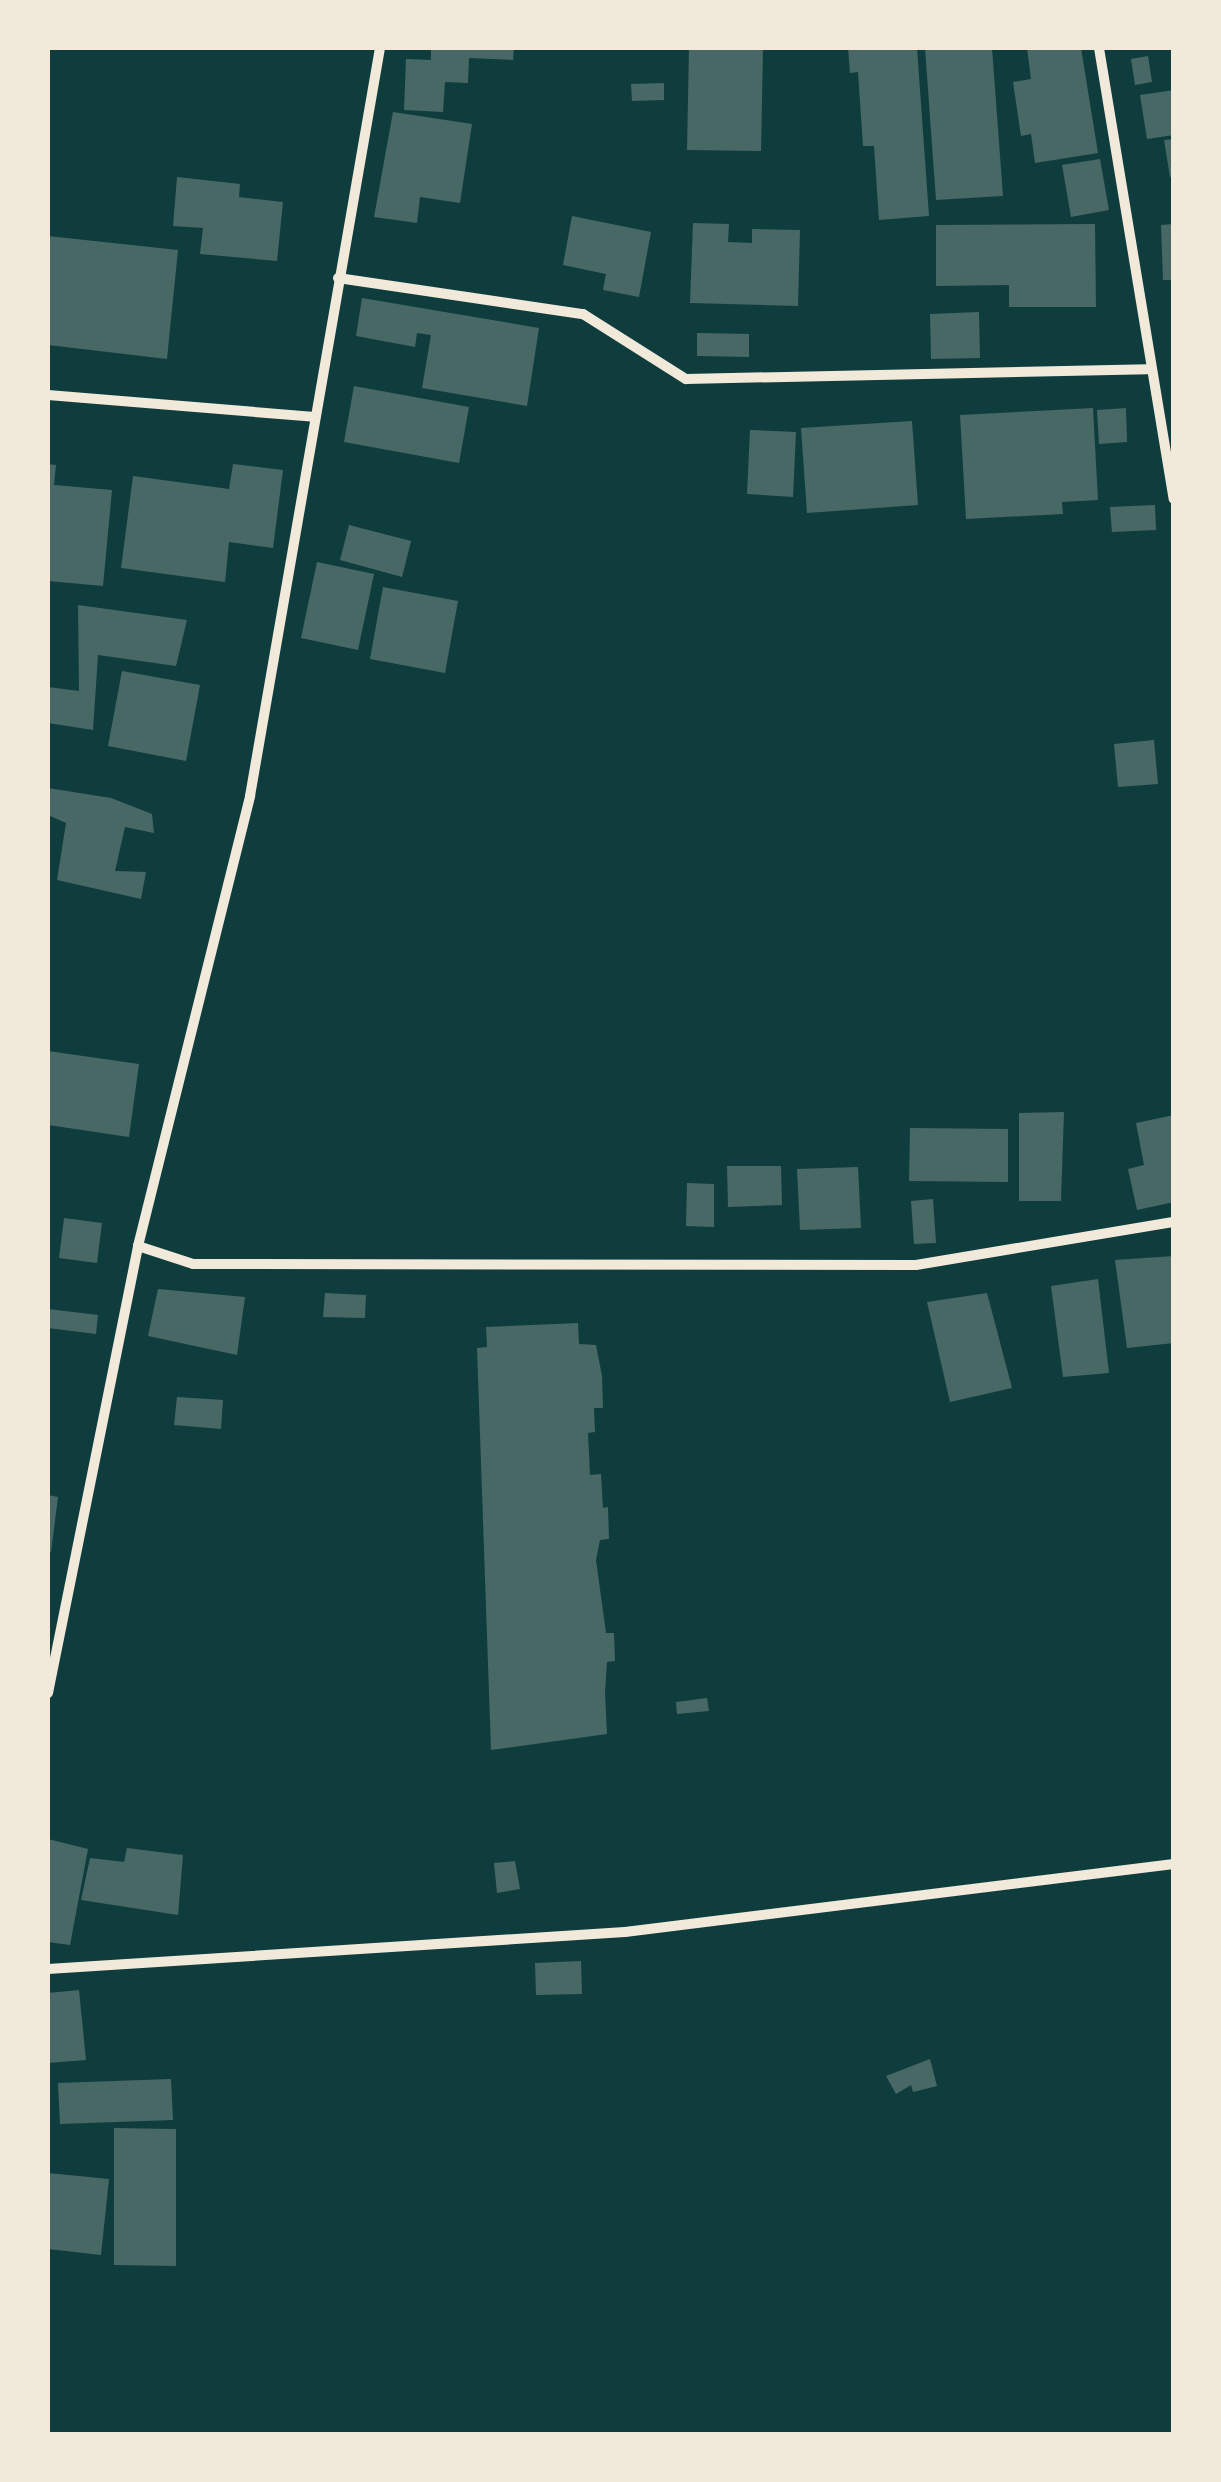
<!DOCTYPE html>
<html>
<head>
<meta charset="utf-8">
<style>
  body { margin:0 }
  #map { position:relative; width:1221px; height:2482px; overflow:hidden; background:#0f3d3e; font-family:"Fira Sans",sans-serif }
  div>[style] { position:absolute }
  .building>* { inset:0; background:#486865 }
  .minor>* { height:10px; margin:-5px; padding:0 5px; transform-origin:5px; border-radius:5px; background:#f1e9da }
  span { translate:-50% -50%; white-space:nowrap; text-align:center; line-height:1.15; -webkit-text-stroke:10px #f1e9da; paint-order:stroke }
  .frame { position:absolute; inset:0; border:50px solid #f1e9da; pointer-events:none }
</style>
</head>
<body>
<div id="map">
  <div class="building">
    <div style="clip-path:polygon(431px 48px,514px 48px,513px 60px,469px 58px,468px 83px,445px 82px,443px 112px,404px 110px,406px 59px,431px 60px)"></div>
    <div style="clip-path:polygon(689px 48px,763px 48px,761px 151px,687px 150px)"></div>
    <div style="clip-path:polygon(848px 48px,917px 48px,929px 216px,879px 220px,874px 146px,863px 146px,858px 72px,850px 73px)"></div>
    <div style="clip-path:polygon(925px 48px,992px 48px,1003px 196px,936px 200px)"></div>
    <div style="clip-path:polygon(1027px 48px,1081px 48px,1098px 153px,1035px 163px,1031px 134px,1021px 136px,1013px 82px,1031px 79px)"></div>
    <div style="clip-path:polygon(1148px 56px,1152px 82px,1135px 85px,1131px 59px)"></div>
    <div style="clip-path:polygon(664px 83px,664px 100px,632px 101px,631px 84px)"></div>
    <div style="clip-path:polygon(1174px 90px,1174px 135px,1147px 139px,1140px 95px)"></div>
    <div style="clip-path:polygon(393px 112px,472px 124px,460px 203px,420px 197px,417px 223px,374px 217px)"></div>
    <div style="clip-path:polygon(1174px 139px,1174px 176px,1170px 177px,1164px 140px)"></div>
    <div style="clip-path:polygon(1100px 159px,1109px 210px,1071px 217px,1062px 165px)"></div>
    <div style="clip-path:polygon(177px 177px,240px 184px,239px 197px,283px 202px,277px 261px,200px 254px,203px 228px,173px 226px)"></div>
    <div style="clip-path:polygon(572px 216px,651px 232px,639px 297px,603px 290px,606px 274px,563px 265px)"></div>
    <div style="clip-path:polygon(693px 223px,729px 224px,728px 242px,752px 243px,752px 229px,800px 230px,798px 306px,690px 303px)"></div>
    <div style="clip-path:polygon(1095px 224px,1096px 307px,1009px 307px,1009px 285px,936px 286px,936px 225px)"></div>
    <div style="clip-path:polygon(1174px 224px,1174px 280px,1163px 280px,1161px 225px)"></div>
    <div style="clip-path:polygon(48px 236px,178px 250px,167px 359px,48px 345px)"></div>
    <div style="clip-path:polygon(362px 298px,539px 328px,527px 406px,422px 388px,431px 335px,417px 333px,415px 347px,356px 336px)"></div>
    <div style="clip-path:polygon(979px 312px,980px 358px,931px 359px,930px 314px)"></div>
    <div style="clip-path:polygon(697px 333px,749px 334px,749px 357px,697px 356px)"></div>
    <div style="clip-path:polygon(354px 386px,469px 407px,459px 463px,344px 442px)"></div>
    <div style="clip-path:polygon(1093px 408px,1098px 500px,1062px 502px,1063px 514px,966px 519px,960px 415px)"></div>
    <div style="clip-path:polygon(1126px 408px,1127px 442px,1099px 444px,1097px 410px)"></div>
    <div style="clip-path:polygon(912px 421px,918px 505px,807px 513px,801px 428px)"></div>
    <div style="clip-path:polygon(750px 430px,796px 432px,793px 497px,747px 494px)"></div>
    <div style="clip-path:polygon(48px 464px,56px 465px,54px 485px,112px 490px,103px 586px,48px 581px)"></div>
    <div style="clip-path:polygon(233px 464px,283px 470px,273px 548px,229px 542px,225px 582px,121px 568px,133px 476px,229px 489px)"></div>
    <div style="clip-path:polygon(1155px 505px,1156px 530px,1112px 532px,1110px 507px)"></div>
    <div style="clip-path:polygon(349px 525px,411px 541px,402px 577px,340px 560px)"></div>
    <div style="clip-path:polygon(317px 562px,374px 574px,358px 650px,301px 638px)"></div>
    <div style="clip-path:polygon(383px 587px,458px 601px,445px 673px,370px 659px)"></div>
    <div style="clip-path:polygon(78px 605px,187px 620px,176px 666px,98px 655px,93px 730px,48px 723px,48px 687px,79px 691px)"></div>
    <div style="clip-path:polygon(122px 671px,200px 685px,186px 761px,108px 746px)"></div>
    <div style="clip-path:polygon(1154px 740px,1158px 784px,1118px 787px,1114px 744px)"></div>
    <div style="clip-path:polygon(48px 788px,111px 798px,152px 814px,154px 833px,125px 827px,115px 871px,146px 872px,141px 899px,57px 880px,66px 823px,48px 815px)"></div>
    <div style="clip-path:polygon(48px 1051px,139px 1064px,129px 1137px,48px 1125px)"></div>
    <div style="clip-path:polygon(1064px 1112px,1061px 1201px,1019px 1201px,1019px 1113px)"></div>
    <div style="clip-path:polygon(1174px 1115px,1174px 1202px,1137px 1210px,1128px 1169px,1144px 1165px,1136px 1123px)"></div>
    <div style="clip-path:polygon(910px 1128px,1008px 1129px,1008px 1182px,909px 1181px)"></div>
    <div style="clip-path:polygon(727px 1166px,781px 1166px,782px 1205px,728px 1207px)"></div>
    <div style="clip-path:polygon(858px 1167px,861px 1228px,800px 1230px,797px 1169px)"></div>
    <div style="clip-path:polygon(687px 1183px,714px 1184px,714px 1227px,686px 1226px)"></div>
    <div style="clip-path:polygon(933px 1199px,936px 1243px,914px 1244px,911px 1201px)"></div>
    <div style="clip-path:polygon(64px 1218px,102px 1223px,97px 1263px,59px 1258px)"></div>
    <div style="clip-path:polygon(1174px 1256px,1174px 1343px,1127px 1348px,1115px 1260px)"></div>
    <div style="clip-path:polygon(1098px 1279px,1109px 1373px,1063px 1377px,1051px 1286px)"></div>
    <div style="clip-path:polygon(158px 1289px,245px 1297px,237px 1355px,148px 1336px)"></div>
    <div style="clip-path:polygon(325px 1293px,366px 1295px,365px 1318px,323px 1317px)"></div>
    <div style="clip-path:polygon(987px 1293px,1012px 1388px,950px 1402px,927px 1302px)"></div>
    <div style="clip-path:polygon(48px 1309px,98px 1315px,96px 1334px,48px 1328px)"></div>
    <div style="clip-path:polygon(578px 1323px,579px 1344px,596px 1345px,602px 1376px,603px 1408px,594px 1408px,595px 1432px,588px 1433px,590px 1475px,601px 1474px,603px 1508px,608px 1507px,609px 1539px,600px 1540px,596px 1560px,606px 1633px,614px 1633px,615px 1661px,607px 1662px,605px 1692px,607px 1734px,491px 1750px,477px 1348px,487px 1347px,486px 1327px)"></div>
    <div style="clip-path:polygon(177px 1397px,223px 1400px,221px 1429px,174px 1425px)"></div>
    <div style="clip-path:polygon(48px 1495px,58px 1497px,51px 1552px,48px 1552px)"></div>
    <div style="clip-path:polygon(707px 1698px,709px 1711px,677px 1714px,676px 1702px)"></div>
    <div style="clip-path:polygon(48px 1839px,88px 1849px,70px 1945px,48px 1942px)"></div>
    <div style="clip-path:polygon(127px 1848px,183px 1855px,178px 1915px,81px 1900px,90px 1858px,124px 1862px)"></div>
    <div style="clip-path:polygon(515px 1861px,520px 1889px,497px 1893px,494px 1863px)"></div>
    <div style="clip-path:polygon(581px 1961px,582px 1994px,536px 1995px,535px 1963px)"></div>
    <div style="clip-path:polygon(79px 1990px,86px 2060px,48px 2063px,48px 1993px)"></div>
    <div style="clip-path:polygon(930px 2059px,937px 2086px,913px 2092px,911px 2085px,896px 2094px,886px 2076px)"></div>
    <div style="clip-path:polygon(171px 2079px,173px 2120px,60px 2124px,58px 2083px)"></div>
    <div style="clip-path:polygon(114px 2128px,176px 2129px,176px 2266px,114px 2265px)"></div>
    <div style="clip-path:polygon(48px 2173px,109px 2179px,101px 2255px,48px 2249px)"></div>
  </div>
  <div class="minor">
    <div style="left:1099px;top:48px;width:457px;rotate:80.6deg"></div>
    <div style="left:338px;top:278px;width:248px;rotate:8.4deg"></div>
    <div style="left:583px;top:314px;width:122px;rotate:32.3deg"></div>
    <div style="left:686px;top:379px;width:462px;rotate:-1.2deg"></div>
    <div style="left:48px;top:395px;width:267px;rotate:4.7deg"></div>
    <div style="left:138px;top:1246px;width:58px;rotate:18.1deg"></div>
    <div style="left:193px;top:1264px;width:723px;rotate:0.08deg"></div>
    <div style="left:916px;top:1265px;width:262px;rotate:-9.5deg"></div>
    <div style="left:48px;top:1693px;width:456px;rotate:-78.6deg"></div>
    <div style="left:138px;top:1246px;width:464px;rotate:-76deg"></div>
    <div style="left:250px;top:796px;width:759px;rotate:-80.14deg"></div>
    <div style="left:48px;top:1969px;width:578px;rotate:-3.67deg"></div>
    <div style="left:625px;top:1932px;width:553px;rotate:-7.06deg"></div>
  </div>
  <div class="frame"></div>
</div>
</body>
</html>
